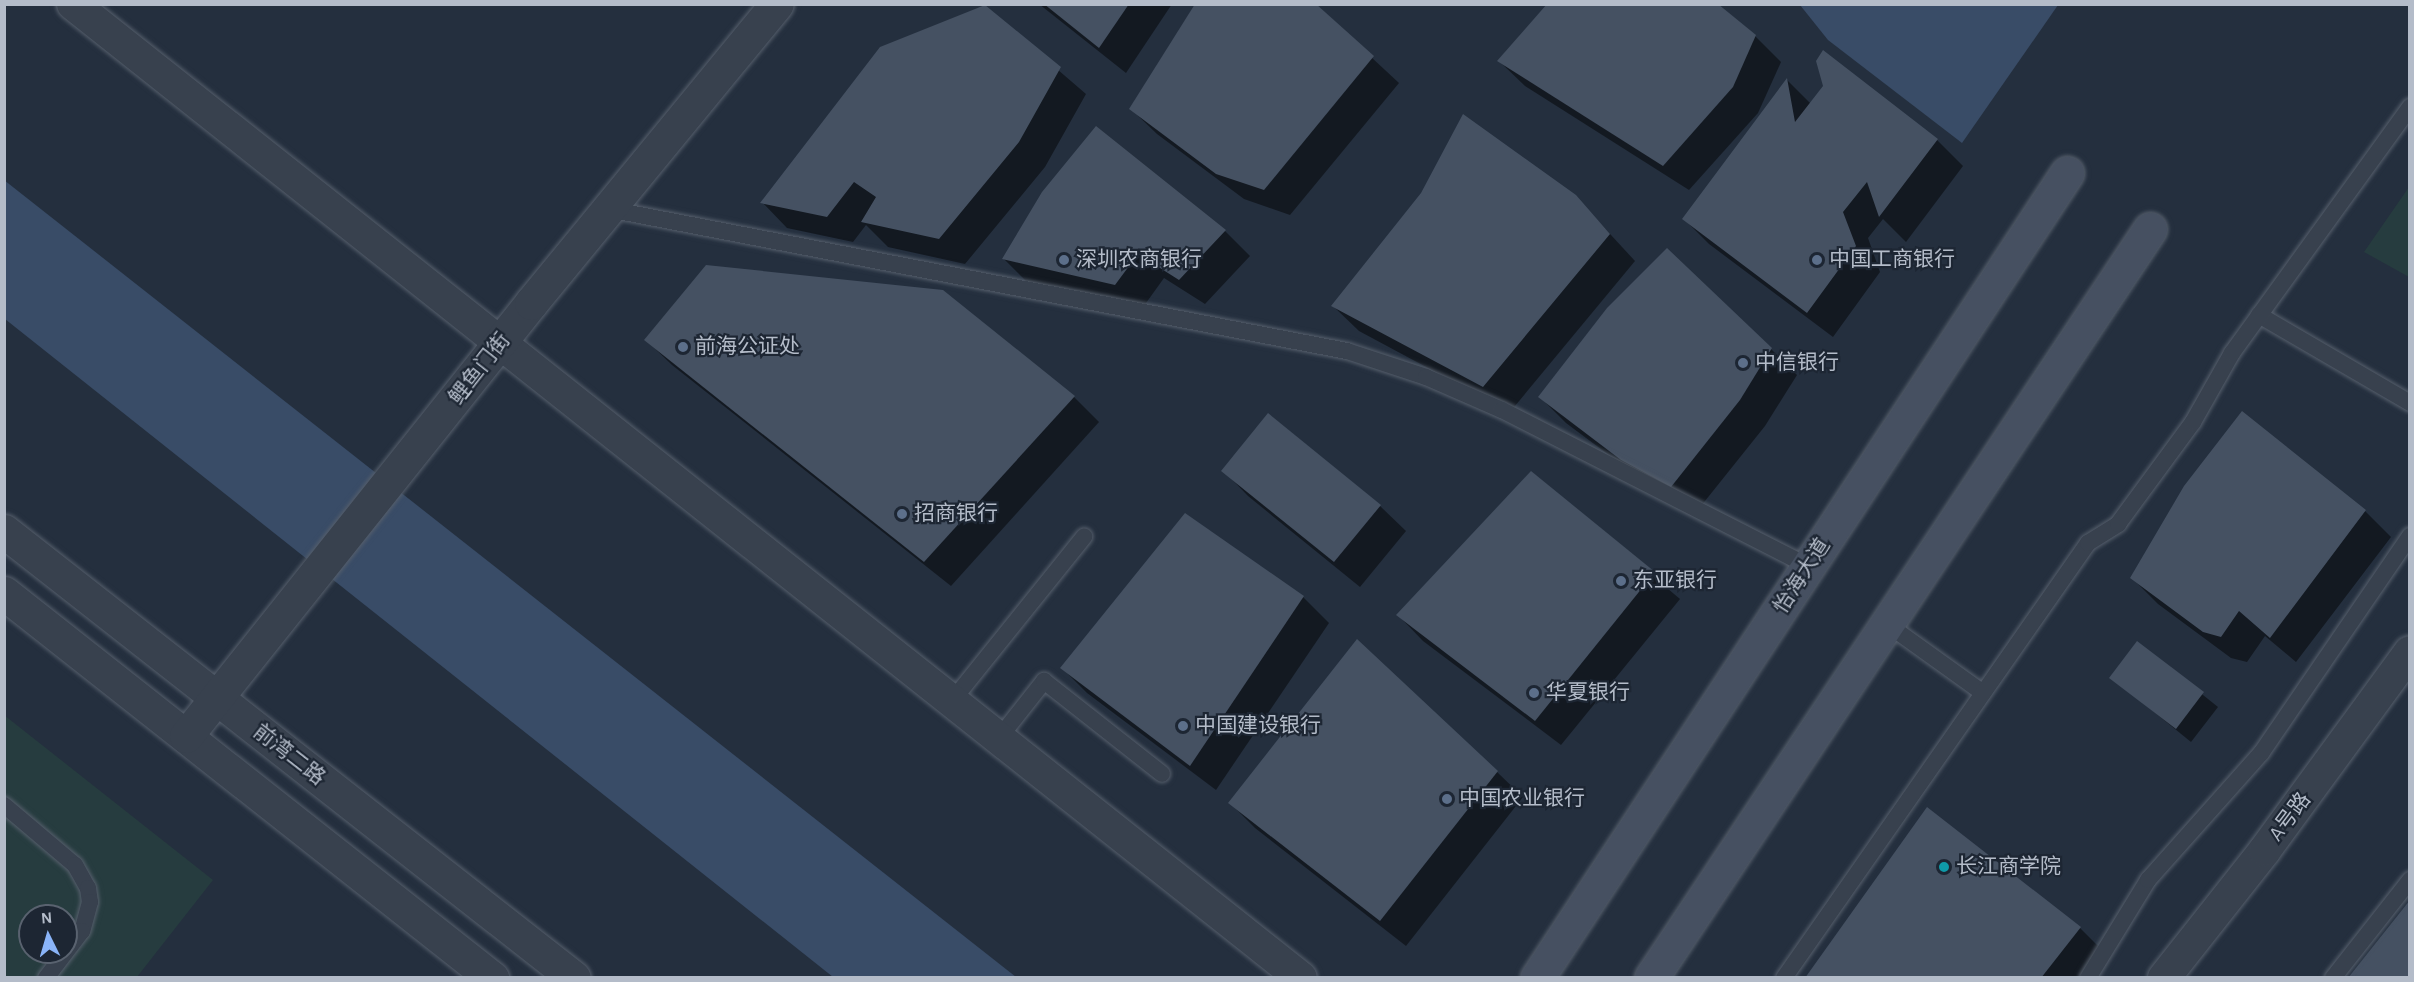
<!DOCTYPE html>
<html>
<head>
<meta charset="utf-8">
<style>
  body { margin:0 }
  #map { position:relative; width:2414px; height:982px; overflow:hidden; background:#242f3e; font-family:"Alegreya Sans","Noto Sans SC",sans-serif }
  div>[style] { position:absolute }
  .green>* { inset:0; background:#263c3f }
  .water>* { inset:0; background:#394c67 }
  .shadow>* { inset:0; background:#0007 }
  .building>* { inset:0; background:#455162 }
  .roads { filter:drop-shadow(0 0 2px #565f6c) drop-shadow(0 0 2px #565f6c) }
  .service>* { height:16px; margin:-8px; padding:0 8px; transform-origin:8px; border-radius:8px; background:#38414e }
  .minor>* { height:32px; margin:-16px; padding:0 16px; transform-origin:16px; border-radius:16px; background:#38414e }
  .tertiary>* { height:33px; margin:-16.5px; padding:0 16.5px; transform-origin:16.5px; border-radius:16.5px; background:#38414e }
  .secondary>* { height:33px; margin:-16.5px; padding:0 16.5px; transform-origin:16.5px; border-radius:16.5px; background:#465061 }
  .dots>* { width:16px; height:16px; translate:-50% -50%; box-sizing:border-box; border:3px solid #1d2633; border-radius:50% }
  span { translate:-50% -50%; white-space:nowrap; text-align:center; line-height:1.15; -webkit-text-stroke:4.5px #1d2633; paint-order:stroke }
  .poi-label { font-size:21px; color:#b4bcc9 }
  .left { translate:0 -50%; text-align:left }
  .street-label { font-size:21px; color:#b4bcc9 }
  .frame { position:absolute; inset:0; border:6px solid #b4bcc9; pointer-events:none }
  .north { position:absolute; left:18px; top:904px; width:60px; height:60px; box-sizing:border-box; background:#1d2633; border:2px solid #59626f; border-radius:50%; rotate:355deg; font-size:16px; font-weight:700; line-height:24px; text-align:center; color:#b4bcc9 }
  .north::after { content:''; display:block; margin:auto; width:21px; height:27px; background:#8ab4f8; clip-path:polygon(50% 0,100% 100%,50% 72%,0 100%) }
</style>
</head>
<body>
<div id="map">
  <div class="green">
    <div style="clip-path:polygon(2409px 187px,2410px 277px,2409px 277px,2364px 252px)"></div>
    <div style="clip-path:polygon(evenodd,4px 715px,213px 880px,137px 977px,5px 977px,4px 715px,30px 916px,66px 916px,66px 952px,30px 952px,30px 916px)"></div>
  </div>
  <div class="water">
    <div style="clip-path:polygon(1800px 5px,2058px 5px,1962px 143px,1828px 40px)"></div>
    <div style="clip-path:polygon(4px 180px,1016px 977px,833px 977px,5px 319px)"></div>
  </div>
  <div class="shadow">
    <div style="clip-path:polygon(1039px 4px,1172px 4px,1126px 73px)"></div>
    <div style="clip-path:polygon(1314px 4px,1399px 83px,1290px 215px,1244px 199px,1157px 134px,1131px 109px)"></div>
    <div style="clip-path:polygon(985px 7px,1086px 94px,1045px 167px,965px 264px,888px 247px,866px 225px,853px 242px,787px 228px,762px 202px)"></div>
    <div style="clip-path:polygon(1755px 36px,1781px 62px,1758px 113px,1689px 190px,1525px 86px,1499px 61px)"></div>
    <div style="clip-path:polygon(1787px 80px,1811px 104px,1937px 140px,1963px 166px,1906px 242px,1883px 219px,1868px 238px,1880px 272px,1833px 337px,1709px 244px,1684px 219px)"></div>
    <div style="clip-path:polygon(1575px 196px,1635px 261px,1510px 412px,1359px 331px,1333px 306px)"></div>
    <div style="clip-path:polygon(1225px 231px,1250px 256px,1205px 304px,1164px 278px,1141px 310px,1029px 284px,1004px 259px)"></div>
    <div style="clip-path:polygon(646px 340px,1074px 397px,1099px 422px,951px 586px,672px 365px)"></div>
    <div style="clip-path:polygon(1771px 349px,1797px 375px,1765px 426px,1697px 511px,1649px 485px,1566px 423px,1540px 397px)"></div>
    <div style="clip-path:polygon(1223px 470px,1380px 506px,1406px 531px,1360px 587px,1248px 496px)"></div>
    <div style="clip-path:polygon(1531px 473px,1680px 599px,1561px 745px,1423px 641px,1398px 615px)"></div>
    <div style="clip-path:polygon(2365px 511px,2391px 537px,2296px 662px,2265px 636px,2247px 662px,2231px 658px,2158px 604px,2132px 578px)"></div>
    <div style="clip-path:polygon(1303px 597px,1329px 623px,1216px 790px,1087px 693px,1062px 668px)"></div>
    <div style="clip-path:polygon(2138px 643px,2218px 707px,2191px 742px,2111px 677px)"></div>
    <div style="clip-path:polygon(1497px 772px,1523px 797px,1406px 946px,1255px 828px,1230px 803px)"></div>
    <div style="clip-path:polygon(1927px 810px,2080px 928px,2106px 954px,2087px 978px,1807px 978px)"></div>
  </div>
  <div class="building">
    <div style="clip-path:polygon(1044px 4px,1129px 4px,1099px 48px)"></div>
    <div style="clip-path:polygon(1195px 4px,1316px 4px,1374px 56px,1264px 190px,1216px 174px,1129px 109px)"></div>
    <div style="clip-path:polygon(1547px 4px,1718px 4px,1756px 35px,1733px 87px,1663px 166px,1497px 61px)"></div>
    <div style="clip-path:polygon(985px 5px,1061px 67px,1019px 142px,939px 239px,861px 222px,876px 197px,854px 182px,827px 217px,760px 203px,880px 47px)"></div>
    <div style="clip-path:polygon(1823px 50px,1938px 139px,1879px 217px,1867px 182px,1843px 212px,1856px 246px,1807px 313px,1682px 219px,1787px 78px,1795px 122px,1823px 86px,1816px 61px)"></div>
    <div style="clip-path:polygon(1463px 114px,1576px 195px,1610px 234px,1483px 387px,1331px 306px,1421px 193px)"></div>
    <div style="clip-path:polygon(1096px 126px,1226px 230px,1179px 280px,1138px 254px,1115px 285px,1002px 259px,1042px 192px)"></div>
    <div style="clip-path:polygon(1667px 248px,1772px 348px,1740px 400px,1671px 487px,1621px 460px,1538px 397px,1607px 308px)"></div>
    <div style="clip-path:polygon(706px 265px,943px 290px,1075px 396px,924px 562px,644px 340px)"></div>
    <div style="clip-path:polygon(2242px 411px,2366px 510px,2270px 638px,2239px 611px,2221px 637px,2203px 632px,2130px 578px,2184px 486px)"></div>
    <div style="clip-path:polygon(1268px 413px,1381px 505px,1334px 562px,1221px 471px)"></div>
    <div style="clip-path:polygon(1531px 471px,1655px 572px,1535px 721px,1396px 615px)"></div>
    <div style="clip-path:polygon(1185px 513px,1304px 596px,1190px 766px,1060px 668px)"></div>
    <div style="clip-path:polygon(1357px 639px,1498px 771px,1380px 921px,1228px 803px)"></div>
    <div style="clip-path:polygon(2137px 641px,2204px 692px,2176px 729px,2109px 678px)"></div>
    <div style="clip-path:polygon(1927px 807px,2081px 927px,2041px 978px,1805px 978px)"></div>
    <div style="clip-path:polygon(2410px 900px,2410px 978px,2348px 978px)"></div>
  </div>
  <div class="roads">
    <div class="service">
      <div style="left:608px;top:209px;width:753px;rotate:10.88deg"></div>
      <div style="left:1347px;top:351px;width:83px;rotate:18.2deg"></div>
      <div style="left:1426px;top:377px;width:83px;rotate:23.5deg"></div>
      <div style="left:1502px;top:410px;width:343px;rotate:27deg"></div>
      <div style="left:2259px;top:315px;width:175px;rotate:30.2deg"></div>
      <div style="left:1887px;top:624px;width:118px;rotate:35.7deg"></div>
      <div style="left:952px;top:701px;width:211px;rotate:-51.2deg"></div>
      <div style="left:999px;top:738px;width:73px;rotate:-51.7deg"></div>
      <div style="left:1044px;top:681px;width:150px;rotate:38.2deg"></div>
      <div style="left:4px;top:805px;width:93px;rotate:40.2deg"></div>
      <div style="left:75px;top:865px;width:26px;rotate:61deg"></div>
      <div style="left:88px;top:888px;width:14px;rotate:82deg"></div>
      <div style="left:90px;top:902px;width:30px;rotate:105deg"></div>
      <div style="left:82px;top:931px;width:59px;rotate:127.5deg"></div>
      <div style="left:1784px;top:978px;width:531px;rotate:-55.05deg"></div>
      <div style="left:2088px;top:543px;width:36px;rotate:-32deg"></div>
      <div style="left:2118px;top:524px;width:127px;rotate:-53.7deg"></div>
      <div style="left:2193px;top:422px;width:79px;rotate:-60.5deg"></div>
      <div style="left:2232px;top:353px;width:304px;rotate:-54.1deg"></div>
      <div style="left:2088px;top:978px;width:115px;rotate:-58.5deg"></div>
      <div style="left:2148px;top:880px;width:171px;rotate:-48.3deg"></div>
      <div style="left:2262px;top:752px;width:262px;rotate:-55.6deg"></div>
      <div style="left:2333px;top:978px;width:125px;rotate:-51.8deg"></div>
    </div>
    <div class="minor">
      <div style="left:73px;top:4px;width:1567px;rotate:38.42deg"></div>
      <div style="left:2164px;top:978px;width:163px;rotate:-51.7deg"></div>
      <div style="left:2265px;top:850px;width:245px;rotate:-53.8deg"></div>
    </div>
    <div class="tertiary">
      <div style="left:4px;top:531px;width:724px;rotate:38.1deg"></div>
      <div style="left:4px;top:593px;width:622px;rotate:38.27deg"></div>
      <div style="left:186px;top:736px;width:554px;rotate:-51.45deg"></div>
      <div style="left:531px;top:303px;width:387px;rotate:-50.6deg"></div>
    </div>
    <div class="secondary">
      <div style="left:1537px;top:978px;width:964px;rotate:-56.64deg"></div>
      <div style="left:1651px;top:978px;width:900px;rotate:-56.33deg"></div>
    </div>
  </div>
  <div class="dots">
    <div style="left:1064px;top:260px;background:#5c6f8a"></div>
    <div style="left:1817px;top:260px;background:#5c6f8a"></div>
    <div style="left:683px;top:347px;background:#5c6f8a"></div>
    <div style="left:1743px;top:363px;background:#5c6f8a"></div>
    <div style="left:902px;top:514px;background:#5c6f8a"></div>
    <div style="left:1621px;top:581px;background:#5c6f8a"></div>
    <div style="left:1534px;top:693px;background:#5c6f8a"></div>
    <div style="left:1183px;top:726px;background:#5c6f8a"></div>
    <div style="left:1447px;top:799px;background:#5c6f8a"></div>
    <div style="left:1944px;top:867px;background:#0f9aa8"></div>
  </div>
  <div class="poi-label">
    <span class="left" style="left:1076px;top:260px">深圳农商银行</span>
    <span class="left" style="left:1829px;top:260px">中国工商银行</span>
    <span class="left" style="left:695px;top:347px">前海公证处</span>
    <span class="left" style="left:1755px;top:363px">中信银行</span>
    <span class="left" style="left:914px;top:514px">招商银行</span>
    <span class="left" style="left:1633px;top:581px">东亚银行</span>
    <span class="left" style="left:1546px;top:693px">华夏银行</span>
    <span class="left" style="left:1195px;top:726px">中国建设银行</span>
    <span class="left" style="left:1459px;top:799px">中国农业银行</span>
    <span class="left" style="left:1956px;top:867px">长江商学院</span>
  </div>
  <div class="street-label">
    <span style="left:480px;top:369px;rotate:-52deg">鲤鱼门街</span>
    <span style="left:1802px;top:576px;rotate:-57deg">怡海大道</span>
    <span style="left:289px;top:755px;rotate:38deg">前湾二路</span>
    <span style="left:2290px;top:817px;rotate:-53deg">A号路</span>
  </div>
  <div class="frame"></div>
  <div class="north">N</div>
</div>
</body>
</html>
